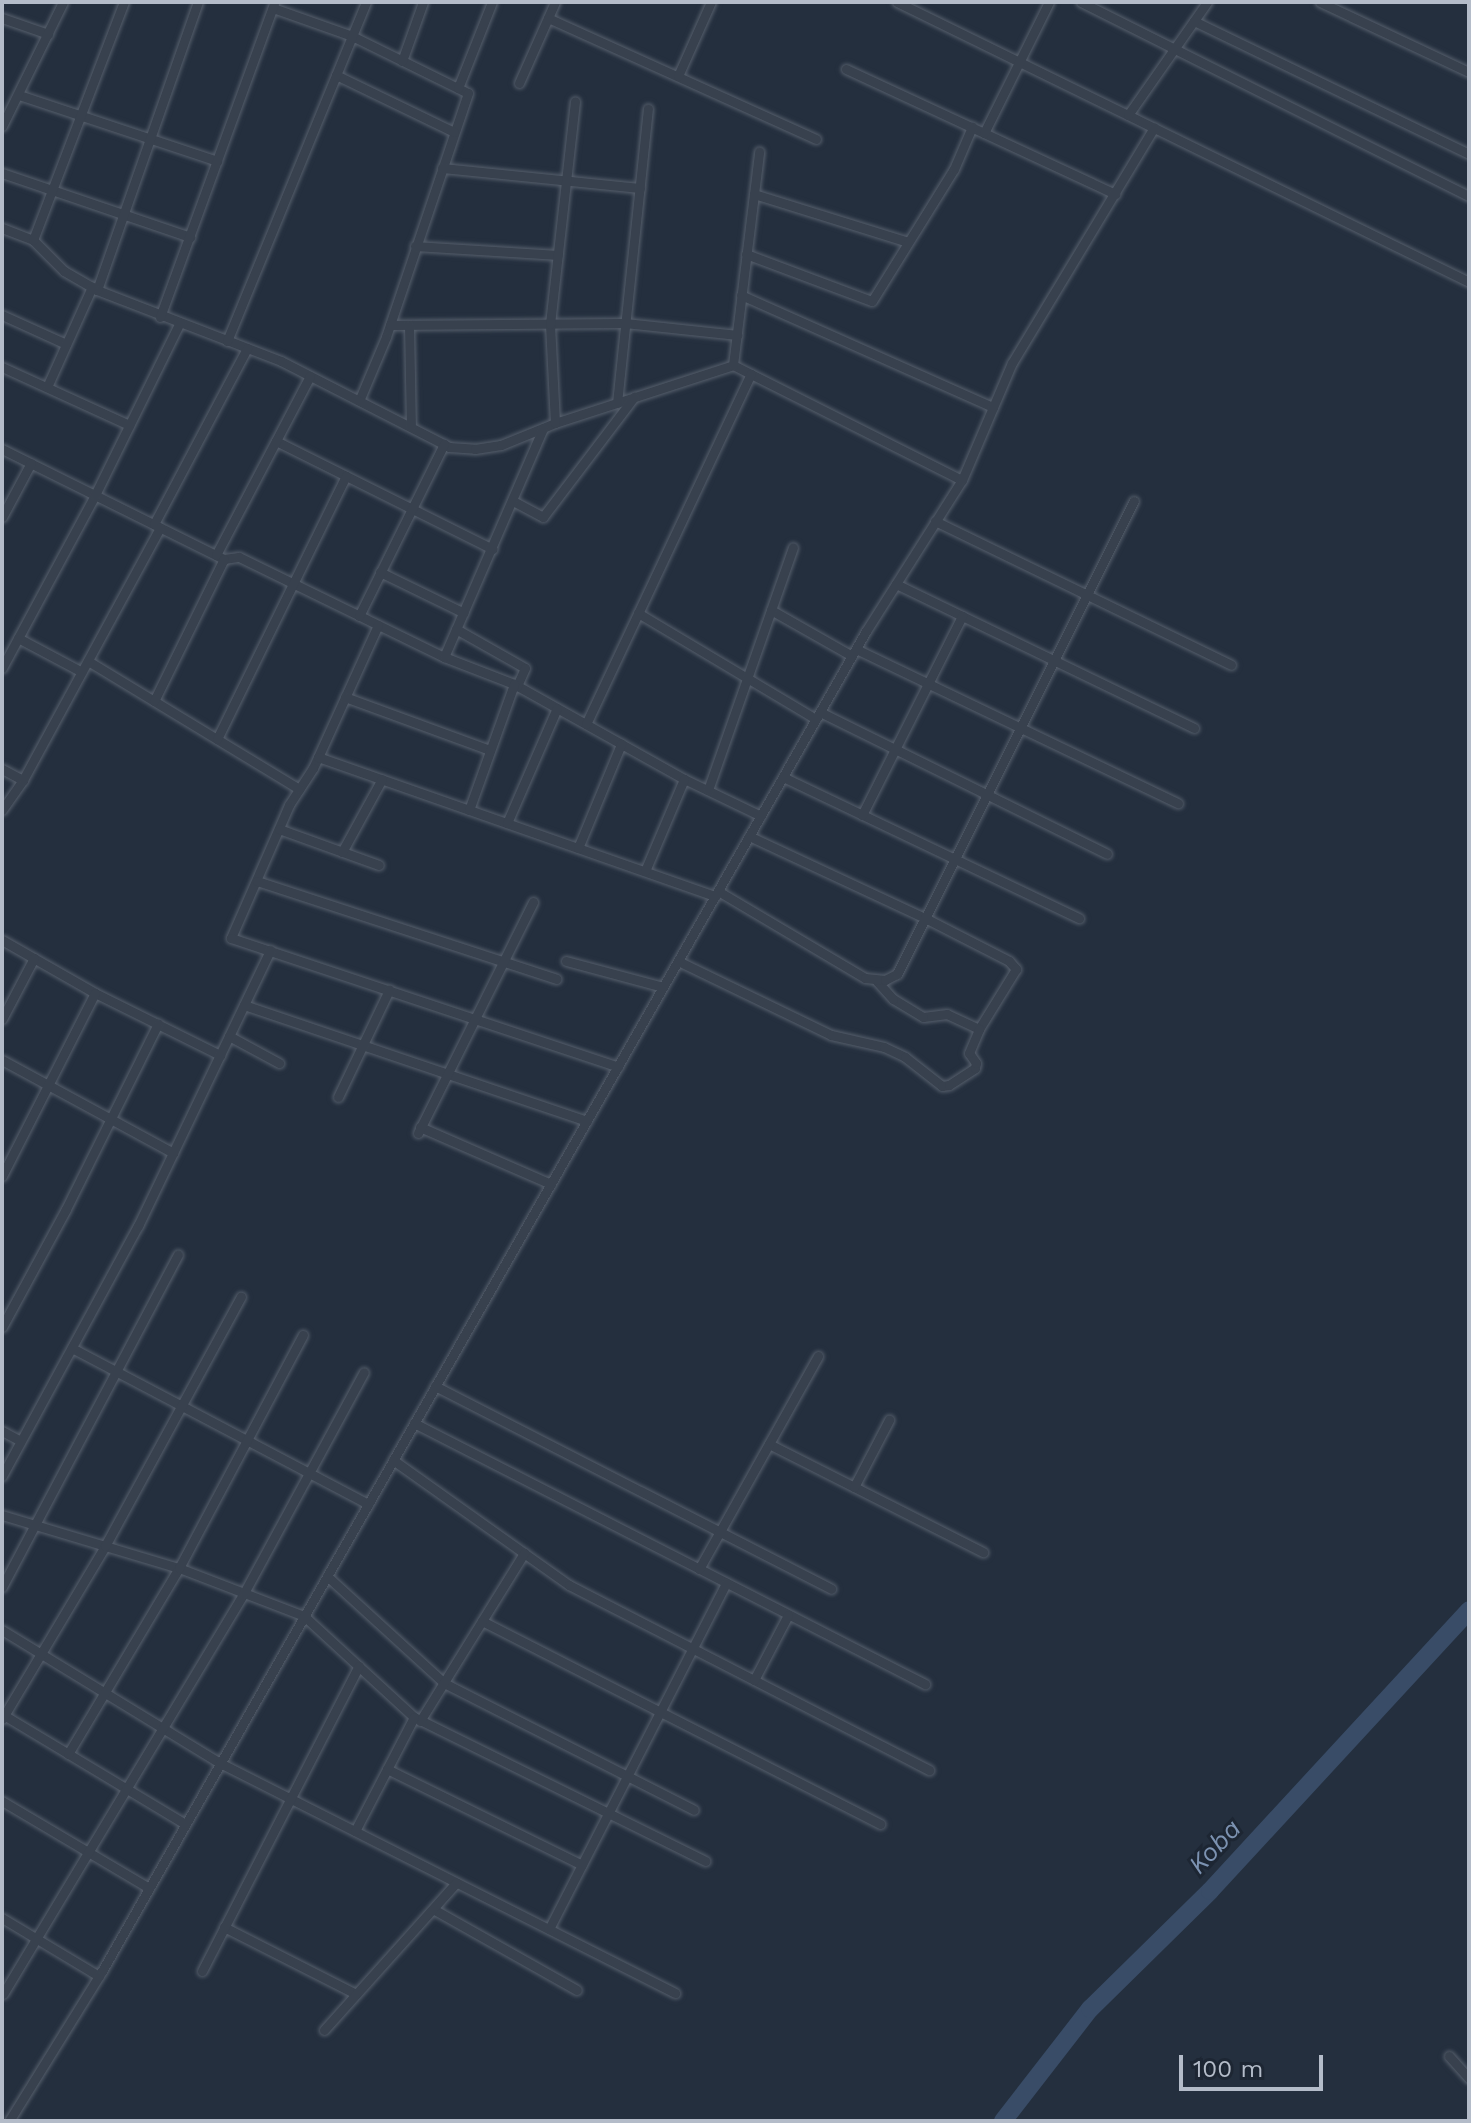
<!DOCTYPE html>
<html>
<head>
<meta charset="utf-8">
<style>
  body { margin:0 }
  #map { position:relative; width:1471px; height:2123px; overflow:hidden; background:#242f3e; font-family:"Work Sans",sans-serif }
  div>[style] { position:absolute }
  .river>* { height:18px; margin:-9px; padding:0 9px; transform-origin:9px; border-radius:9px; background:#394c67 }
  .roads { filter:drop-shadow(0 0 2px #565f6c) drop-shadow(0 0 2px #565f6c) }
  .street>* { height:9px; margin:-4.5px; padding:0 4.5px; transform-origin:4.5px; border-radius:4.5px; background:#38414e }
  span { translate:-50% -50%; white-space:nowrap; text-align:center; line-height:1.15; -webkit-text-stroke:6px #1d2633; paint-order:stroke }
  .water-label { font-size:26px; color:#7c92b1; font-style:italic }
  .frame { position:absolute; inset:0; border:4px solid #b4bcc9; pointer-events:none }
  .scale { position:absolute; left:1179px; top:2055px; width:144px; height:36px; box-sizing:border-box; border:4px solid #b4bcc9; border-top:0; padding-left:10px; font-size:24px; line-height:28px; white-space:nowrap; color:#b4bcc9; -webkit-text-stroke:6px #1d2633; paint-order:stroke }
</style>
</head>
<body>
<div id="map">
  <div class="river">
    <div style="left:1003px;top:2121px;width:142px;rotate:-52.2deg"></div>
    <div style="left:1090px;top:2009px;width:168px;rotate:-44.5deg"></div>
    <div style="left:1210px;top:1891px;width:382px;rotate:-47.3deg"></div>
  </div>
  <div class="roads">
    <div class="street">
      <div style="left:897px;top:2px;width:637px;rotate:26.08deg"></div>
      <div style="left:1081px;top:2px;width:434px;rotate:26.6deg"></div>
      <div style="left:1320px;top:2px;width:165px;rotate:25.2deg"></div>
      <div style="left:273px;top:8px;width:84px;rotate:19.5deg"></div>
      <div style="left:352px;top:36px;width:129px;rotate:26.2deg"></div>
      <div style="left:468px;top:93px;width:257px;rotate:108.6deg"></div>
      <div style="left:386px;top:337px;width:69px;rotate:112.9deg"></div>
      <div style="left:2px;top:18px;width:49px;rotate:19.2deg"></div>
      <div style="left:548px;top:18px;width:294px;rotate:24.3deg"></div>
      <div style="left:1194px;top:21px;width:305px;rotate:25.8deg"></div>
      <div style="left:402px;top:61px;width:63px;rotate:-70.4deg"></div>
      <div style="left:846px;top:69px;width:297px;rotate:24.9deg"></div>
      <div style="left:336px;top:75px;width:131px;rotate:25.8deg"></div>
      <div style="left:678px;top:76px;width:81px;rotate:-66deg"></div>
      <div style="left:519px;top:83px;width:89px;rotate:-66deg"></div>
      <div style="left:458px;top:88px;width:92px;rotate:-68.4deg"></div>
      <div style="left:19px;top:95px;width:209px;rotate:18.4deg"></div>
      <div style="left:1128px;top:115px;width:138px;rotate:-55deg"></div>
      <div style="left:2px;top:126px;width:138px;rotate:-63.8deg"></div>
      <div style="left:984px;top:133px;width:146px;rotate:-63.6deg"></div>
      <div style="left:442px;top:168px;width:199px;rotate:5.8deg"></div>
      <div style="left:2px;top:173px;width:199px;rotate:18.8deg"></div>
      <div style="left:754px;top:194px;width:161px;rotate:17.3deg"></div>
      <div style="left:2px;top:228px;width:33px;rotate:21deg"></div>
      <div style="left:33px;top:240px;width:44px;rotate:45deg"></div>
      <div style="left:64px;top:271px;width:38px;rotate:30deg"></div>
      <div style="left:97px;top:290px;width:197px;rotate:21.1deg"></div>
      <div style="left:281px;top:361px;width:189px;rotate:27.1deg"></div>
      <div style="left:449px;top:447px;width:26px;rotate:4deg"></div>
      <div style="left:475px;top:449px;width:26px;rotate:-9deg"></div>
      <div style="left:501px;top:445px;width:58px;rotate:-22.2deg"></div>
      <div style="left:555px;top:423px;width:187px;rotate:-18deg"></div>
      <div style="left:733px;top:365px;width:256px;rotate:26.7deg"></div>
      <div style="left:33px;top:240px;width:255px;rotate:-69.1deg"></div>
      <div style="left:415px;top:246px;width:143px;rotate:3.6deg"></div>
      <div style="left:746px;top:254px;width:134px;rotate:20.5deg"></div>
      <div style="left:872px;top:301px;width:155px;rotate:-58.2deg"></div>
      <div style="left:954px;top:169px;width:46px;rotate:-66.8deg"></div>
      <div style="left:97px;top:290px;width:305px;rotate:-70.7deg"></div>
      <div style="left:741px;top:295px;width:276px;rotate:24deg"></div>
      <div style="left:2px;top:315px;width:70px;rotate:24.4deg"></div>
      <div style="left:160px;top:317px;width:333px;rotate:-70deg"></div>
      <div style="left:390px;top:325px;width:235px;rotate:-0.5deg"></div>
      <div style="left:625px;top:323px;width:113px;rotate:6.1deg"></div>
      <div style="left:409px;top:325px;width:102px;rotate:88.9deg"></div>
      <div style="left:227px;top:341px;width:366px;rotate:-67.7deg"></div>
      <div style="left:733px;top:365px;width:215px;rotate:-83deg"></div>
      <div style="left:2px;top:367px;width:140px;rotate:24.5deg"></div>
      <div style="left:47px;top:387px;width:110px;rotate:-65.8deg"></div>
      <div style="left:617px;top:403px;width:296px;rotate:-84deg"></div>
      <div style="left:555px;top:423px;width:99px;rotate:-92.9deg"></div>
      <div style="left:550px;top:324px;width:224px;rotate:-83.6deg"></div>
      <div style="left:276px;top:441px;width:242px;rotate:26.5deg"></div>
      <div style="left:2px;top:449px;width:248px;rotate:26.4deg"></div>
      <div style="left:224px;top:559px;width:15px;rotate:-8deg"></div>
      <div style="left:239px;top:557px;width:228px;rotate:26deg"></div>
      <div style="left:444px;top:657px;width:75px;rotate:21.1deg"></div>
      <div style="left:514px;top:684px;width:195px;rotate:29.2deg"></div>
      <div style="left:684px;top:779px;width:85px;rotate:25.7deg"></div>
      <div style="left:513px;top:501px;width:34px;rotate:28deg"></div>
      <div style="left:543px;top:517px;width:151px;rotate:-52.8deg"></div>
      <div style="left:2px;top:517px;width:61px;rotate:-61.8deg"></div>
      <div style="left:935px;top:521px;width:329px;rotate:25.9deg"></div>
      <div style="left:154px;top:524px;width:199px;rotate:-62.1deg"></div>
      <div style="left:216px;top:555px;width:202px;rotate:-62.3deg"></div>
      <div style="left:380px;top:572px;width:93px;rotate:26deg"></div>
      <div style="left:896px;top:584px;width:331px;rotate:25.8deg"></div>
      <div style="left:771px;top:610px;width:93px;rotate:29.6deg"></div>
      <div style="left:638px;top:613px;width:207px;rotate:30.8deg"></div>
      <div style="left:359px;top:616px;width:192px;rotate:-63.7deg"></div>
      <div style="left:378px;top:625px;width:157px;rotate:114.4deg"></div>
      <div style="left:313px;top:768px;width:44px;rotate:123deg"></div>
      <div style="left:289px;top:805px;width:145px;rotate:113.6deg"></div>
      <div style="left:231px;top:938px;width:408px;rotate:18.4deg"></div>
      <div style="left:456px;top:629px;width:79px;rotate:29.5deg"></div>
      <div style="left:525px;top:668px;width:20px;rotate:114deg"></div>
      <div style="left:18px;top:638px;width:72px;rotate:28deg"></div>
      <div style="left:856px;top:649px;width:357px;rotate:25.6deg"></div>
      <div style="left:444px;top:657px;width:249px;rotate:-66.6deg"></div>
      <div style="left:88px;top:661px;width:247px;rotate:31.2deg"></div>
      <div style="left:2px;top:668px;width:196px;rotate:-61.7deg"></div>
      <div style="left:95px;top:495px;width:191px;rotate:-63.8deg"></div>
      <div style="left:345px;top:697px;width:154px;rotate:20.1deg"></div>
      <div style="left:154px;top:701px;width:158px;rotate:-63.8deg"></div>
      <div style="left:820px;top:712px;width:320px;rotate:26.3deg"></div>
      <div style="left:586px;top:724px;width:387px;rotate:-64.8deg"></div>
      <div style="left:217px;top:739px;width:293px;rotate:-63.9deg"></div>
      <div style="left:318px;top:757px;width:421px;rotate:19.3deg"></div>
      <div style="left:2px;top:769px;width:24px;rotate:28deg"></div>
      <div style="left:783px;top:777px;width:328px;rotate:25.5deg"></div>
      <div style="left:708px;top:790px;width:257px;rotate:-70.7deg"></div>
      <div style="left:2px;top:810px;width:37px;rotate:-55deg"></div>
      <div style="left:23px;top:780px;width:287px;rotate:-61.5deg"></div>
      <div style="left:469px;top:810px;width:134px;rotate:-70.3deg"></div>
      <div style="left:862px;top:815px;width:223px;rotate:-63.3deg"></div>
      <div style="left:507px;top:823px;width:125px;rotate:-66.5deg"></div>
      <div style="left:279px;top:829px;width:106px;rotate:19.8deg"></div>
      <div style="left:749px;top:836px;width:194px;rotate:25deg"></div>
      <div style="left:925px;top:918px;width:94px;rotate:27.1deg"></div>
      <div style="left:1009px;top:961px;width:11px;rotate:49deg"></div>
      <div style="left:1016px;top:969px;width:70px;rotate:121.7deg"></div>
      <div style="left:979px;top:1029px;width:35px;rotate:-155deg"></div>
      <div style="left:947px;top:1014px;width:24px;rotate:173deg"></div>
      <div style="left:923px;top:1017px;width:35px;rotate:-149deg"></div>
      <div style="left:893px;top:999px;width:24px;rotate:-132deg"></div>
      <div style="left:578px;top:848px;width:113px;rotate:-67.5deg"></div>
      <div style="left:342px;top:852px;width:83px;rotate:-61.3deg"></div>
      <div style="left:645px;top:871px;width:100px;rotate:-67deg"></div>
      <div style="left:257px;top:881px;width:315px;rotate:18.1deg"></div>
      <div style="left:718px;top:891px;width:171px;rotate:30.6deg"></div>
      <div style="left:865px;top:978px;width:20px;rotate:6deg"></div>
      <div style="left:885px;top:980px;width:13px;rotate:-27deg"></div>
      <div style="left:897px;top:974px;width:529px;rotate:-63.39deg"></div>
      <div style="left:2px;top:940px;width:107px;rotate:29.7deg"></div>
      <div style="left:95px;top:993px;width:140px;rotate:26.4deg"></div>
      <div style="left:566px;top:961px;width:100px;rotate:15deg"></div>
      <div style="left:678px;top:961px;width:170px;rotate:25.8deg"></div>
      <div style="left:831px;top:1035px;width:54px;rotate:12.8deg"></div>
      <div style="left:884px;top:1047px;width:23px;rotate:25deg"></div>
      <div style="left:905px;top:1057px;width:47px;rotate:38.1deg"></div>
      <div style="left:942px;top:1086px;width:7px;rotate:-8deg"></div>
      <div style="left:949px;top:1085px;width:31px;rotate:-33deg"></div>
      <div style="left:975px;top:1068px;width:5px;rotate:-79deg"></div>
      <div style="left:976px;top:1063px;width:12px;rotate:-125deg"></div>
      <div style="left:969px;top:1053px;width:26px;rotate:-67deg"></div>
      <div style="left:244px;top:1005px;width:362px;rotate:18.7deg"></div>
      <div style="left:2px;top:1019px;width:69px;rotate:-62.3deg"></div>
      <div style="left:229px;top:1036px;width:57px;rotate:28.4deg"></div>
      <div style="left:2px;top:1060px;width:195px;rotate:28.5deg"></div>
      <div style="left:338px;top:1097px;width:119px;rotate:-64.5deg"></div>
      <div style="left:420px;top:1127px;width:143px;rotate:23.5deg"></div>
      <div style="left:418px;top:1133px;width:258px;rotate:-63.5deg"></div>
      <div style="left:2px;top:1176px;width:205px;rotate:-63.1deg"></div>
      <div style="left:2px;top:1327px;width:134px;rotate:-61.5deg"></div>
      <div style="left:66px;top:1209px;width:207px;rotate:-63.6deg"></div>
      <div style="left:72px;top:1348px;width:335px;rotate:27.8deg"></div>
      <div style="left:435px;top:1386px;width:445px;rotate:27.1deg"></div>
      <div style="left:414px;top:1423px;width:574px;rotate:27.06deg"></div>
      <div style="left:2px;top:1431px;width:21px;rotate:28deg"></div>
      <div style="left:769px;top:1444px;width:240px;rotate:26.8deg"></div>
      <div style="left:393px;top:1460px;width:216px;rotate:35.4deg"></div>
      <div style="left:569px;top:1585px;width:405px;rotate:27.2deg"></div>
      <div style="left:2px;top:1476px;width:285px;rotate:-61.5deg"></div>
      <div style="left:138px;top:1226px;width:306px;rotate:-64.4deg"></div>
      <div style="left:854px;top:1487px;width:76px;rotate:-62.4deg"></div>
      <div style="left:2px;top:1515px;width:185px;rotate:16.7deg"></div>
      <div style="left:179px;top:1568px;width:134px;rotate:21deg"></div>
      <div style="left:304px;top:1616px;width:149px;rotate:42.6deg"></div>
      <div style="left:414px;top:1717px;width:325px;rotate:26.3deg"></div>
      <div style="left:699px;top:1569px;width:244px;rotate:-60.8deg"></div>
      <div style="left:327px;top:1576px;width:159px;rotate:42.4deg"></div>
      <div style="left:444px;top:1683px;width:280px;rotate:26.9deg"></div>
      <div style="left:2px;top:1587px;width:376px;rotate:-62.1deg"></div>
      <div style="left:482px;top:1621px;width:447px;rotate:27deg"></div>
      <div style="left:2px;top:1630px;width:255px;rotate:31.4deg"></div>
      <div style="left:220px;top:1763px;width:510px;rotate:26.82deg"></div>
      <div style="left:754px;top:1680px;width:73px;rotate:-62.4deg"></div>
      <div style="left:2px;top:1714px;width:214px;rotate:31deg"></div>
      <div style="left:2px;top:1719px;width:201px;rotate:-59.2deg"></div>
      <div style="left:105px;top:1546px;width:284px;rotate:-61.4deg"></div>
      <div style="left:420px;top:1721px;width:198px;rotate:-58.2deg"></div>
      <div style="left:68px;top:1754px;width:217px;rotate:-59.2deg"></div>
      <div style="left:179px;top:1568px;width:264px;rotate:-62deg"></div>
      <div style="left:387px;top:1769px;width:217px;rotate:26.2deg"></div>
      <div style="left:2px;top:1801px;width:171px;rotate:30.6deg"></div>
      <div style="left:355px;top:1831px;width:128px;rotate:-62.6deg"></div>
      <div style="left:433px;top:1909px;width:165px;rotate:29.4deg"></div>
      <div style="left:2px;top:1918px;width:113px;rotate:30.9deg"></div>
      <div style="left:224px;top:1927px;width:148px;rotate:26.9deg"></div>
      <div style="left:549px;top:1929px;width:389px;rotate:-62.9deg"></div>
      <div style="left:202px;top:1971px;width:343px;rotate:-62.8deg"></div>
      <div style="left:3px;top:1994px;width:468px;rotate:-59deg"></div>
      <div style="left:244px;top:1593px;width:251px;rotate:-61.5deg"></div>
      <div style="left:324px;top:2030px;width:198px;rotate:-48.1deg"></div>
      <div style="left:1449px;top:2056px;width:30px;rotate:48deg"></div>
      <div style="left:9px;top:2121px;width:176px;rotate:-58.2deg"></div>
      <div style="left:102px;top:1971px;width:1542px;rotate:-60.31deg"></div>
      <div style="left:866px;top:631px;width:179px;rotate:-57.6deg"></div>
      <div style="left:962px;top:480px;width:127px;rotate:-66.9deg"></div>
      <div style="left:1012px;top:363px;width:275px;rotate:-58.9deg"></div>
    </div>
  </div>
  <div class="water-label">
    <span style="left:1215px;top:1847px;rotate:-47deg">Koba</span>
  </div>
  <div class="frame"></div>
  <div class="scale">100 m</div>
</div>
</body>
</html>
